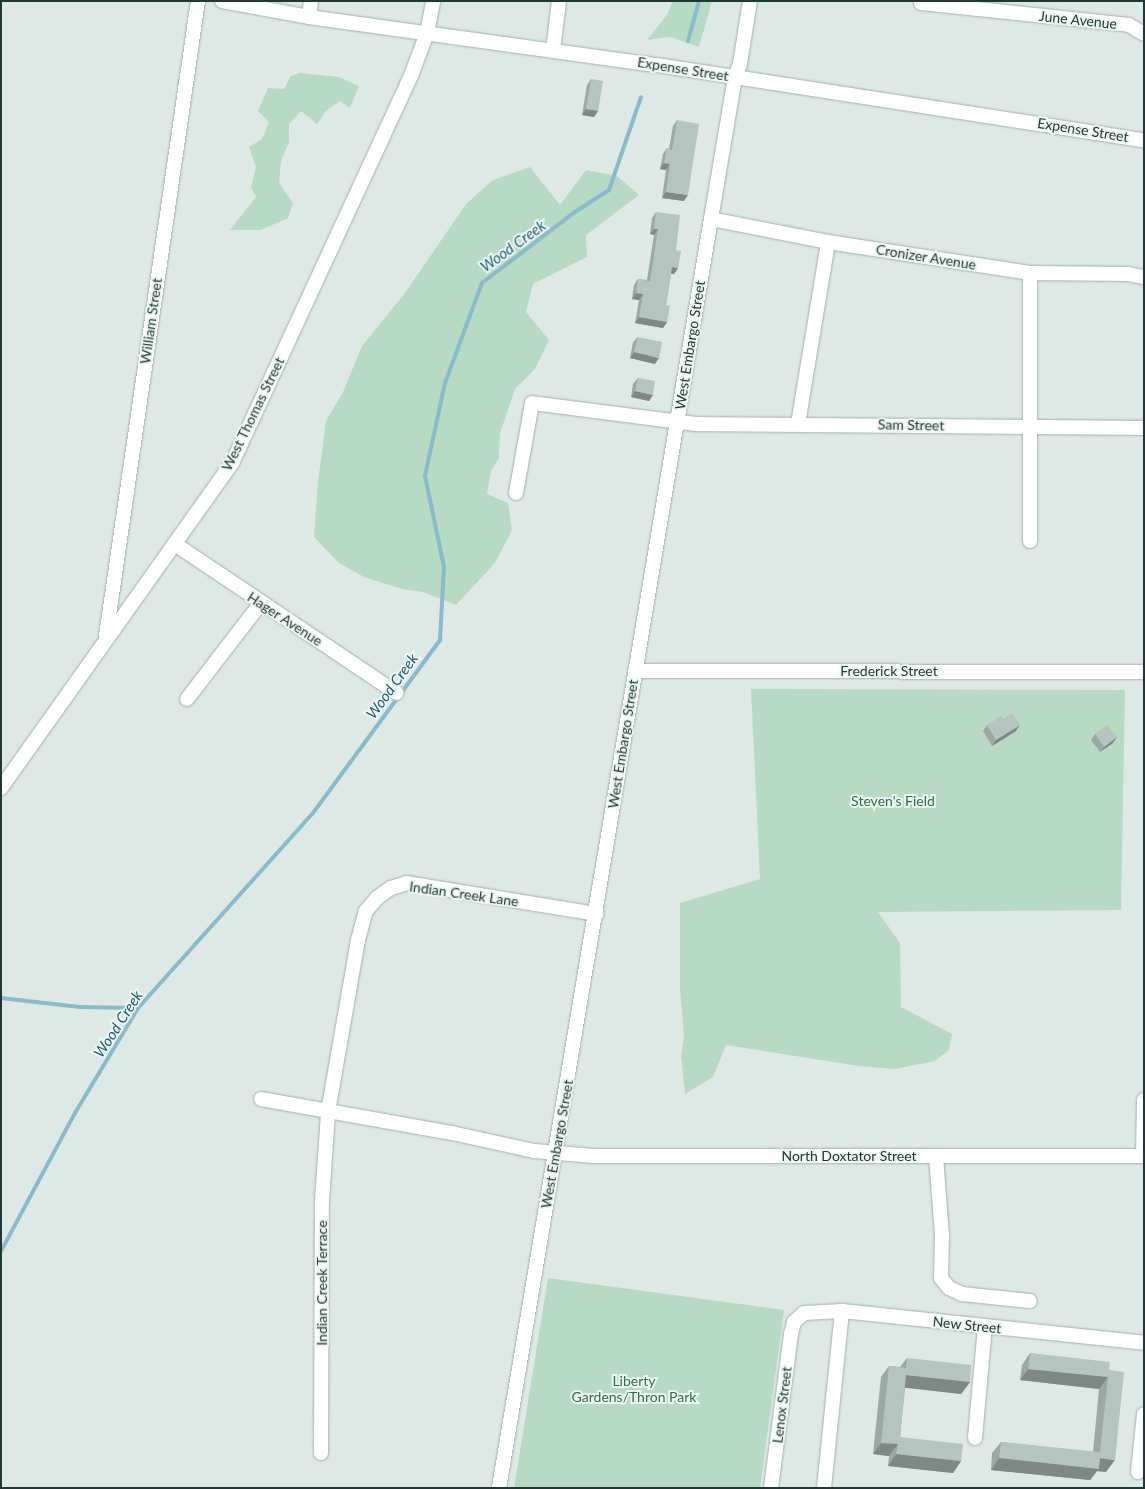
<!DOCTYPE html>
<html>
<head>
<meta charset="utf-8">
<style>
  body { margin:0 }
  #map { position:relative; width:1145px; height:1489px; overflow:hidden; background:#dee9e5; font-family:Lato,sans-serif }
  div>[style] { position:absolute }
  .green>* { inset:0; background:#b7dac4 }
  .stream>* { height:4px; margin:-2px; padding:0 2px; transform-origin:2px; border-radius:2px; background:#87bbce }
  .roads { filter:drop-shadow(0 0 1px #a1b0ac) drop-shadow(0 0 1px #a1b0ac) }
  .minor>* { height:14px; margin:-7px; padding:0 7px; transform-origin:7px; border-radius:7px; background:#fff }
  .wall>* { inset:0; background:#9ba9a4 }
  .shaded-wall>* { inset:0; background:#7e8986 }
  .building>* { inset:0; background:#b4c4bf }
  span { translate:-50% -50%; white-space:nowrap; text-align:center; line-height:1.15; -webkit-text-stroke:4px #eef6f3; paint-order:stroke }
  .street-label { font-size:14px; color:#203834 }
  .park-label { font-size:14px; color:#2c6e4c }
  .water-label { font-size:15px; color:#1d5b72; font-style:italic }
  .frame { position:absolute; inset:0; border:2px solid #203834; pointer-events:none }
</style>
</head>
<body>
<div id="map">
  <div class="green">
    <div style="clip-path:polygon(673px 1px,712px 1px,699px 47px,670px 37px,647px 40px,667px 15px)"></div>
    <div style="clip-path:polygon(300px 73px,339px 77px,359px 86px,350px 108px,340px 101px,326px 111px,317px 124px,301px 111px,289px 124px,289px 142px,281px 161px,279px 183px,293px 203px,288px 218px,261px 230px,230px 230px,256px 197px,251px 187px,256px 167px,249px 147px,262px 139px,269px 122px,258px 111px,268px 88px,284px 89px,291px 76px)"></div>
    <div style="clip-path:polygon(530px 167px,560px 205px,586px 170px,617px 176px,639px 195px,586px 235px,587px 257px,533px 284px,526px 312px,549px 340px,535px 369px,515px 389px,500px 433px,499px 458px,491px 471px,487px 494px,508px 503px,512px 530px,495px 563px,456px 605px,423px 592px,402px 589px,364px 577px,339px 563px,314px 537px,318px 482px,326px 421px,343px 392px,362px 346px,405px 293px,466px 204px,493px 180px)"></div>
    <div style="clip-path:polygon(751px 689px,1125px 690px,1121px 910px,878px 912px,900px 943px,901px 1007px,952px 1034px,949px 1050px,935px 1061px,895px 1069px,859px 1066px,726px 1045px,713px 1077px,685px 1094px,681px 1056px,684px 1036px,680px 988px,680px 903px,760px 879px)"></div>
    <div style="clip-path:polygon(548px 1278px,784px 1310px,760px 1488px,514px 1488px)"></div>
  </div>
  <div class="stream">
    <div style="left:688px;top:41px;width:41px;rotate:-74.6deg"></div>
    <div style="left:1px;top:998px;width:79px;rotate:6.6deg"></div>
    <div style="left:79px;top:1007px;width:59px;rotate:1deg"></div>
    <div style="left:1px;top:1251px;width:157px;rotate:-61.8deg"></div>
    <div style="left:75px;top:1113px;width:122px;rotate:-59deg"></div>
    <div style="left:138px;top:1008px;width:262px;rotate:-48.1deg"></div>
    <div style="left:313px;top:813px;width:215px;rotate:-53.7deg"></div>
    <div style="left:440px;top:640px;width:73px;rotate:-86.9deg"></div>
    <div style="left:444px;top:567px;width:93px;rotate:-101.8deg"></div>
    <div style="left:425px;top:476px;width:95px;rotate:-77.9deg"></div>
    <div style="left:445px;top:383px;width:107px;rotate:-69.7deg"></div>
    <div style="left:482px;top:283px;width:117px;rotate:-37.4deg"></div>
    <div style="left:575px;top:212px;width:40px;rotate:-32.9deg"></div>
    <div style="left:609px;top:190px;width:98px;rotate:-71deg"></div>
  </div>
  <div class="roads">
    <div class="minor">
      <div style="left:222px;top:1px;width:88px;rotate:10.4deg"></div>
      <div style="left:309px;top:17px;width:351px;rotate:7.9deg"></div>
      <div style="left:657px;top:65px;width:493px;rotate:8.8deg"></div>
      <div style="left:921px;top:3px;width:209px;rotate:6deg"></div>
      <div style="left:1129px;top:25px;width:17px;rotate:31deg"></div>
      <div style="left:309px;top:17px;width:16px;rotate:-83deg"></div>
      <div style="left:553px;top:50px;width:49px;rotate:-83deg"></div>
      <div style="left:711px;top:219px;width:119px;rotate:11.1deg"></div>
      <div style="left:828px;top:242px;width:204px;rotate:8.7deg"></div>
      <div style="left:1030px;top:273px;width:98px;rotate:0.6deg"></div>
      <div style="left:1128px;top:274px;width:16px;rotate:11deg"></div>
      <div style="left:1030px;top:273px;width:268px;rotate:90deg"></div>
      <div style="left:798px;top:424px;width:184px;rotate:-80.6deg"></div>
      <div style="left:516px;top:493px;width:91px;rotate:-79.9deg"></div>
      <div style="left:532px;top:403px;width:166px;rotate:7.3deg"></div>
      <div style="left:697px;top:424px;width:447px;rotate:0.5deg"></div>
      <div style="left:175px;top:544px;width:267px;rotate:33.9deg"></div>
      <div style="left:106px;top:636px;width:642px;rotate:-81.76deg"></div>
      <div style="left:635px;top:671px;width:509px;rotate:0.11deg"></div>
      <div style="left:187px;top:699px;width:121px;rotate:-52.4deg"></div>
      <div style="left:1px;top:788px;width:401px;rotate:-54.6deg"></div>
      <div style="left:233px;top:461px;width:427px;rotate:-65.2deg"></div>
      <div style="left:412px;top:73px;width:43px;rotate:-69.4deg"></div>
      <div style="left:427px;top:33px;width:33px;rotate:-79deg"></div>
      <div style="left:261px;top:1099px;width:194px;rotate:10.1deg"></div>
      <div style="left:452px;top:1133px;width:84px;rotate:12.4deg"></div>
      <div style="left:534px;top:1151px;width:60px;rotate:4.8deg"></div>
      <div style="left:594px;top:1156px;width:550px"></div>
      <div style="left:936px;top:1156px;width:79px;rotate:85.7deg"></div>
      <div style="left:942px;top:1235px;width:43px;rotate:91.3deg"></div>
      <div style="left:941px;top:1278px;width:13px;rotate:51deg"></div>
      <div style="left:949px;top:1288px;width:14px;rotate:25deg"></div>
      <div style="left:962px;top:1294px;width:68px;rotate:5.9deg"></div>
      <div style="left:1143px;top:1156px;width:56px;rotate:-89deg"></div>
      <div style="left:975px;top:1438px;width:111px;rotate:-84.9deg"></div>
      <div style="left:321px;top:1453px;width:252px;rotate:-89.8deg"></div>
      <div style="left:322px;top:1201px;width:89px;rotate:-86.1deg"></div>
      <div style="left:328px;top:1112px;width:175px;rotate:-80.1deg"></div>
      <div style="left:358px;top:940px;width:30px;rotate:-75deg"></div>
      <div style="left:366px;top:911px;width:17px;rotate:-50deg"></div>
      <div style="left:377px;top:898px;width:17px;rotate:-36deg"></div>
      <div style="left:391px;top:888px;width:17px;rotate:-17deg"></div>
      <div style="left:407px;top:883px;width:192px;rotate:9.3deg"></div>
      <div style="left:1138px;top:1472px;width:58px;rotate:-84.1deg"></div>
      <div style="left:499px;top:1488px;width:1287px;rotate:-80.52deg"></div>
      <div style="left:711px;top:219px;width:144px;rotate:-80.4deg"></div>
      <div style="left:735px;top:77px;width:14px;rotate:-69deg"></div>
      <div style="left:740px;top:64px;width:64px;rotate:-81deg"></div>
      <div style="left:771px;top:1488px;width:155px;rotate:-82.6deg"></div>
      <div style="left:791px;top:1334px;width:12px;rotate:-76deg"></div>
      <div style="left:794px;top:1322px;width:13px;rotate:-42deg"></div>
      <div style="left:804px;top:1313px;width:38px;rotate:-3deg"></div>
      <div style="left:842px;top:1311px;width:304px;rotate:6deg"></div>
      <div style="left:824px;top:1488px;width:178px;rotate:-84.2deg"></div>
    </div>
  </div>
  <div class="wall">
    <div style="clip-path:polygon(591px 79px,598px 111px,594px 117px,582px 115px,587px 85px)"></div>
    <div style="clip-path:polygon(677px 120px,684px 201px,662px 198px,666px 170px,660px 169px,663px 154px,667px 148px,669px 149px,673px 126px)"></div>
    <div style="clip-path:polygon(656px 212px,676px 250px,678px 268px,674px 274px,671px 274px,666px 305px,667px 322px,663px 328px,635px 323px,639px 300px,632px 299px,634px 285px,638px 279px,647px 280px,654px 235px,650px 234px,652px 218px)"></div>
    <div style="clip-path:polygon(638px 337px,655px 364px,630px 358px,633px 342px)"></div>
    <div style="clip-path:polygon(638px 378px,653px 395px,649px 401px,631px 397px,633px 384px)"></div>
    <div style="clip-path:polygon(1003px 719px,1016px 731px,992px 746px,983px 731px,987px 725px)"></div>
    <div style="clip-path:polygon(1095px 734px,1117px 737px,1113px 743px,1100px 752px,1091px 740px)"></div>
    <div style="clip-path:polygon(1030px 1353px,1109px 1370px,1106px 1472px,1097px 1471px,1090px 1480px,991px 1470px,992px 1453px,1001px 1442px,1093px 1452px,1099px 1389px,1020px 1380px,1022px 1365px)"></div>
    <div style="clip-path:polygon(907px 1358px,970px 1382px,961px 1394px,905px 1387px,900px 1437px,961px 1461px,953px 1473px,888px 1466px,889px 1456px,873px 1454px,881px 1377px,889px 1366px,900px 1367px)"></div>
  </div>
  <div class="shaded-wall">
    <div style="clip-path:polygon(586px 109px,598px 111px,594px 117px,582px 115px)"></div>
    <div style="clip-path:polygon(664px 163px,670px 164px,666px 170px,660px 169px)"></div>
    <div style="clip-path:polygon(666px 192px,688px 195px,684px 201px,662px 198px)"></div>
    <div style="clip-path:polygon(654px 229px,658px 229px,654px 235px,650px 234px)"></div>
    <div style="clip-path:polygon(672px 267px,678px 268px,674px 274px,668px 273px)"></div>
    <div style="clip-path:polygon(636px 293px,643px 294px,639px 300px,632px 299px)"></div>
    <div style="clip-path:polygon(639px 317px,667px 322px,663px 328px,635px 323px)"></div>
    <div style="clip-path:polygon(634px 352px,659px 358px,655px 364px,630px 358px)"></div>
    <div style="clip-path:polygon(635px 391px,653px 395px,649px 401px,631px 397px)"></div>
    <div style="clip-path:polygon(1020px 725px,1016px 731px,992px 746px,996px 740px)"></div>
    <div style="clip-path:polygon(1117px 737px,1113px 743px,1100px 752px,1104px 747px)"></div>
    <div style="clip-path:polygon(1028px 1369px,1108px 1377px,1099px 1389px,1020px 1380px)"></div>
    <div style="clip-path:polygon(906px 1375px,970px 1382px,961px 1394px,898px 1387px)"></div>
    <div style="clip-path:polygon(881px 1443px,898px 1444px,889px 1456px,873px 1454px)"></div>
    <div style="clip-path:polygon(896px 1454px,961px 1461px,953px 1473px,888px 1466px)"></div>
    <div style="clip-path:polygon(999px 1458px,1100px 1458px,1115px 1460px,1106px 1472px,1097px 1471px,1090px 1480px,991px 1470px)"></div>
  </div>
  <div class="building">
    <div style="clip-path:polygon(591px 79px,603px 81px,598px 111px,586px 109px)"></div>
    <div style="clip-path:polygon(677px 120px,699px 124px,688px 195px,666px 192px,670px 164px,664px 163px,667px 148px,672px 150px)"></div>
    <div style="clip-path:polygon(656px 212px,680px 215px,676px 250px,681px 251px,678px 268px,672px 267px,666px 305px,670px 306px,667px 322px,639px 317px,643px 294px,636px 293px,638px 279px,650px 281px,658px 229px,654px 229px)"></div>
    <div style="clip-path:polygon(638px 337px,662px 342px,659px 358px,634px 352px)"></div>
    <div style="clip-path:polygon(638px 378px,655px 381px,653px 395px,635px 391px)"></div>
    <div style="clip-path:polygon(1012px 713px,1020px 725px,996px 740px,987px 725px,1001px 716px,1003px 719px)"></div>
    <div style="clip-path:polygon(1107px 725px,1117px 737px,1104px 747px,1095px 734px)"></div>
    <div style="clip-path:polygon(1030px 1353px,1110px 1362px,1109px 1370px,1124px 1372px,1115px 1460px,1100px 1458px,1099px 1469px,999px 1458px,1001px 1442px,1100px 1452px,1108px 1377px,1028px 1369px)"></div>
    <div style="clip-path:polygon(907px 1358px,971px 1365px,970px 1382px,906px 1375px,900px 1437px,963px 1444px,961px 1461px,896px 1454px,898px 1444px,881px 1443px,889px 1366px,906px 1368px)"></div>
  </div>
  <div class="street-label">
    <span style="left:1078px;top:20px;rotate:6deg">June Avenue</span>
    <span style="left:683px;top:69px;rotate:9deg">Expense Street</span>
    <span style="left:1083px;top:130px;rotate:9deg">Expense Street</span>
    <span style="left:926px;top:257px;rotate:9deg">Cronizer Avenue</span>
    <span style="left:151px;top:321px;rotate:-82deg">William Street</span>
    <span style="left:690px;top:345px;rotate:-81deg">West Embargo Street</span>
    <span style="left:253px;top:414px;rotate:-64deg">West Thomas Street</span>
    <span style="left:911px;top:425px;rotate:1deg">Sam Street</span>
    <span style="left:285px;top:619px;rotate:33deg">Hager Avenue</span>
    <span style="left:889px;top:671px">Frederick Street</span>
    <span style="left:623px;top:744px;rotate:-81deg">West Embargo Street</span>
    <span style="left:464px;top:894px;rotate:8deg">Indian Creek Lane</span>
    <span style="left:557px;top:1144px;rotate:-80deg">West Embargo Street</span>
    <span style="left:849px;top:1156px">North Doxtator Street</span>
    <span style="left:322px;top:1283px;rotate:-90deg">Indian Creek Terrace</span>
    <span style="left:967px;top:1325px;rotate:6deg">New Street</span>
    <span style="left:782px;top:1405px;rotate:-83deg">Lenox Street</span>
  </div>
  <div class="park-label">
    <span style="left:893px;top:801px">Steven's Field</span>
    <span style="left:634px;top:1389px">Liberty<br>Gardens/Thron Park</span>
  </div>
  <div class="water-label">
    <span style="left:513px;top:246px;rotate:-36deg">Wood Creek</span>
    <span style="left:392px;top:686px;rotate:-54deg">Wood Creek</span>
    <span style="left:118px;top:1024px;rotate:-57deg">Wood Creek</span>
  </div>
  <div class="frame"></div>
</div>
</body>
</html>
